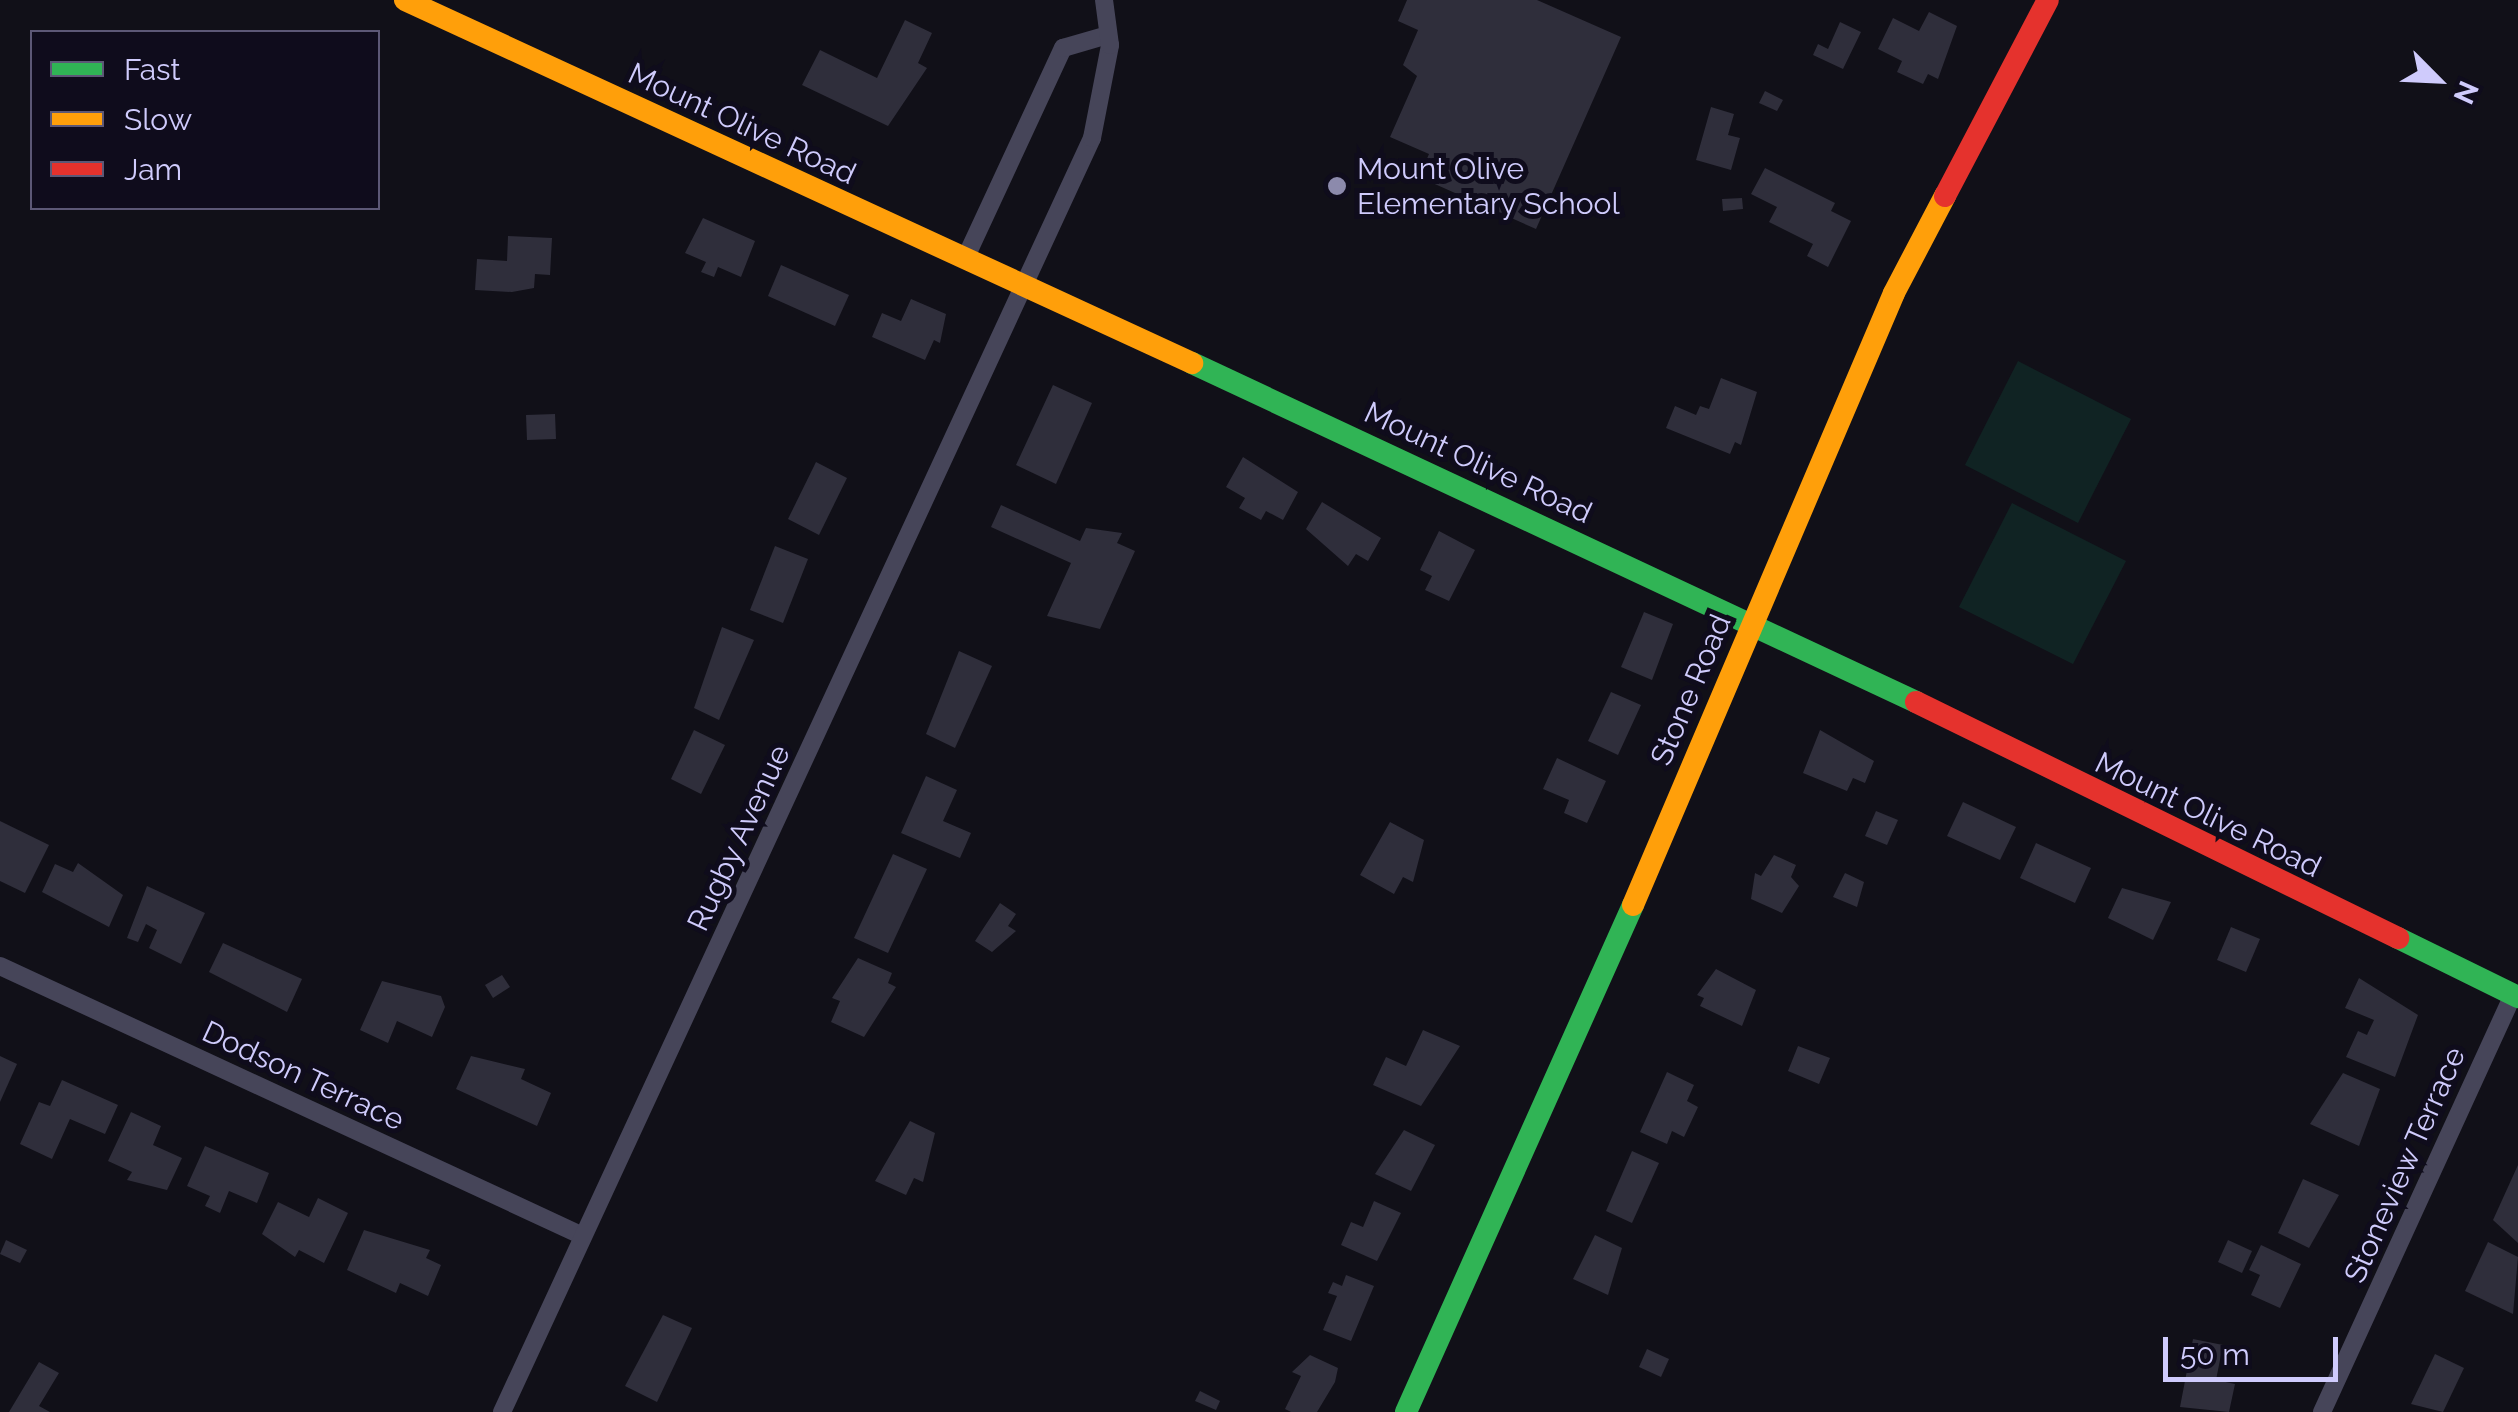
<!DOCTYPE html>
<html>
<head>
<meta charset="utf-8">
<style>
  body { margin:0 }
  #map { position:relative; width:2518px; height:1412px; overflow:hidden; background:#111018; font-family:Raleway,sans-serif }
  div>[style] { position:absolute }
  .green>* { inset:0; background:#102323 }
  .building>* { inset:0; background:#2f2e3b }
  .street>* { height:18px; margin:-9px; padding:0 9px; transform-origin:9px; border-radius:9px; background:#464559 }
  .fast>* { height:22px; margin:-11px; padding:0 11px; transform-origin:11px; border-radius:11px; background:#30b455 }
  .slow>* { height:22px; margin:-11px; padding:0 11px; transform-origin:11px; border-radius:11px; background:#ff9f0a }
  .jam>* { height:22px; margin:-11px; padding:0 11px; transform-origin:11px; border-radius:11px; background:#e5322d }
  .dots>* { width:28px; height:28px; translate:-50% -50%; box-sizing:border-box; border:5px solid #0f0c1c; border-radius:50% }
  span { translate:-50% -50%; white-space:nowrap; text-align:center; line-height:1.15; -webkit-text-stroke:10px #0f0c1c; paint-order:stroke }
  .street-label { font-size:30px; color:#cfcbfc }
  .poi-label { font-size:30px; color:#cfcbfc }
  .left { translate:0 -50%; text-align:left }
  .legend { position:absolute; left:30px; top:30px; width:350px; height:180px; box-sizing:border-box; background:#0f0c1c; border:2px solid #5c5876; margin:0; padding:12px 18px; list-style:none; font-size:30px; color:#cfcbfc }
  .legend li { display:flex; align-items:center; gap:20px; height:50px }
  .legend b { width:50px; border:2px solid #5c5876 }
  .north { position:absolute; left:2388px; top:30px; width:100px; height:100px; -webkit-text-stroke:8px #0f0c1c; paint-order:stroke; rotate:114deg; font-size:28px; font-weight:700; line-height:40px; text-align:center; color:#cfcbfc }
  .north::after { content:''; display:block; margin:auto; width:35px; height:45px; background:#cfcbfc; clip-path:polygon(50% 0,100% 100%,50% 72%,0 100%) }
  .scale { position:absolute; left:2163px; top:1337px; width:175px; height:45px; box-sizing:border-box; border:5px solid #cfcbfc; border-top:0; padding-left:12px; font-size:30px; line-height:35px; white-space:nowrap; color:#cfcbfc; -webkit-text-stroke:8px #0f0c1c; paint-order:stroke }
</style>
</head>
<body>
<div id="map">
  <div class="green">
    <div style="clip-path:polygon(2018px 361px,2131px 419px,2078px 523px,1965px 465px)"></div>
    <div style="clip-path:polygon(2012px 503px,2126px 561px,2073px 664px,1959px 607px)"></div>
  </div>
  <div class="building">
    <div style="clip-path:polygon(1407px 0,1537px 0,1621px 37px,1536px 229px,1419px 177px,1429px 154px,1390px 137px,1417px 76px,1403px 65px,1418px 30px,1398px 21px)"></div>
    <div style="clip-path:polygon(1929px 12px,1957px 26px,1938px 79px,1928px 74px,1923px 84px,1897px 72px,1902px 61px,1878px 49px,1893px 18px,1919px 31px)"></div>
    <div style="clip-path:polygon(905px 20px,932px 33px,918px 63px,927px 68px,888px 126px,802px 85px,820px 50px,877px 78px)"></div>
    <div style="clip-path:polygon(1840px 22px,1861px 32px,1843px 69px,1813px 55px,1818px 44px,1828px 49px)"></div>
    <div style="clip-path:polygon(1765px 91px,1783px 100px,1777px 111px,1759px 103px)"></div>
    <div style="clip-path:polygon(1711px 107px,1734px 114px,1728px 135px,1740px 138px,1731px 170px,1696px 160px)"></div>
    <div style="clip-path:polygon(1765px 168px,1835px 203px,1831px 211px,1851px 221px,1828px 267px,1807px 256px,1813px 244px,1769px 222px,1777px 207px,1751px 194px)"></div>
    <div style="clip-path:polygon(1742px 198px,1743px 209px,1723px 211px,1722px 199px)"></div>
    <div style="clip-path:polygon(703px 218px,755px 241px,741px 277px,718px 267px,714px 277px,701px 272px,706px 262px,685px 253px)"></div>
    <div style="clip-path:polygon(508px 236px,552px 238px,550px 275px,535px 274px,534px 288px,512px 292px,475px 290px,477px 259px,507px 261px)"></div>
    <div style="clip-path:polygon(781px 265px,849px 295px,835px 326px,768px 296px)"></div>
    <div style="clip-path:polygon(911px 299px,946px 314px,940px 343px,934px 340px,925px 360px,872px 337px,882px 313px,901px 321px)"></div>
    <div style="clip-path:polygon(1721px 378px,1757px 392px,1741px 445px,1735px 442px,1730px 454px,1666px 428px,1675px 406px,1696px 415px,1700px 406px,1709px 409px)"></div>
    <div style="clip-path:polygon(1053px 385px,1092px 403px,1056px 484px,1016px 465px)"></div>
    <div style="clip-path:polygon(555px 414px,556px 439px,527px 440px,526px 415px)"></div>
    <div style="clip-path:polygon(1243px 457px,1298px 492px,1283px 520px,1266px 511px,1261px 520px,1239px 508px,1245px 498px,1226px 487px)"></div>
    <div style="clip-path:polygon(816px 462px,847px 478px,819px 535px,788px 519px)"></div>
    <div style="clip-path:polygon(1322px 502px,1381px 538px,1368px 561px,1356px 554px,1348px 566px,1306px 529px)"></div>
    <div style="clip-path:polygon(1001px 505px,1080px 541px,1086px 528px,1122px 533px,1117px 543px,1135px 551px,1100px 629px,1047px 616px,1071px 563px,991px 527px)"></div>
    <div style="clip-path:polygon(1439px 531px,1475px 550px,1449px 601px,1425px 590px,1432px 576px,1420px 570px)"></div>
    <div style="clip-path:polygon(775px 546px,808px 559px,783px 623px,750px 610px)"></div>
    <div style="clip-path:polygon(1644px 612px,1673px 624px,1652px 680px,1621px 667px)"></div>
    <div style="clip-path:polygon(722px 627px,754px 640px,719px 720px,694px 708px)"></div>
    <div style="clip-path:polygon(959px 651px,992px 666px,955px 748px,926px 734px)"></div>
    <div style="clip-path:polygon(1611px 692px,1641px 705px,1618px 755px,1588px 741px)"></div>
    <div style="clip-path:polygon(694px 730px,725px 745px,701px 794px,671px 779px)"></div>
    <div style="clip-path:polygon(1820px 730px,1874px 761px,1865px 783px,1853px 778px,1847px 791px,1803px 773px)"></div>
    <div style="clip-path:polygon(1557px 758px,1606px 781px,1587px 823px,1564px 813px,1569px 800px,1543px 789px)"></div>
    <div style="clip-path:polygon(926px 776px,957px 790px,943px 821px,971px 833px,960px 858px,901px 833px)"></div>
    <div style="clip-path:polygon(1963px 802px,2016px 827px,2000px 860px,1947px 836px)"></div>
    <div style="clip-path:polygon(1876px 811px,1898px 820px,1887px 845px,1865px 836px)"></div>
    <div style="clip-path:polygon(0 821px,49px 845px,25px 893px,0 881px)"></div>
    <div style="clip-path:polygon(1390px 822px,1424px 840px,1413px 882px,1403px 877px,1394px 894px,1360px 875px)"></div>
    <div style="clip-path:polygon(2036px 843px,2091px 868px,2075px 903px,2020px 878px)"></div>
    <div style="clip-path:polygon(893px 854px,927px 869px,888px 953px,854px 938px)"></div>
    <div style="clip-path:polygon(1774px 855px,1796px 865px,1791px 877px,1799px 886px,1782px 913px,1751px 899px,1755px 873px,1761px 876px)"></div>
    <div style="clip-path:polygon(78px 863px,123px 895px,109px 927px,42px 892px,55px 864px,73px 872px)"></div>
    <div style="clip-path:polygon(1845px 873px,1864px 882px,1857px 907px,1833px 897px)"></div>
    <div style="clip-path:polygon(147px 886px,205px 913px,181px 964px,149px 948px,157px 930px,146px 924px,138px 942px,127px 938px)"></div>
    <div style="clip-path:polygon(2122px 888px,2171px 902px,2153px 940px,2108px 918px)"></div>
    <div style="clip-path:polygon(1000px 903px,1016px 914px,1008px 926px,1016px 931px,992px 952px,975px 941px)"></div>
    <div style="clip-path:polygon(2231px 927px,2260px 939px,2246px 972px,2217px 960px)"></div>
    <div style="clip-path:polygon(223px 943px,302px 979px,287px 1012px,209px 972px)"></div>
    <div style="clip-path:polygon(858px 958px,892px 973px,888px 983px,896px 987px,864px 1037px,831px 1022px,840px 1001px,832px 998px)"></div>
    <div style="clip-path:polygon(1716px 969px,1756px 990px,1742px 1026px,1700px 1006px,1704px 998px,1697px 995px)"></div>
    <div style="clip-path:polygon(502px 975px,510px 987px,493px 998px,485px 985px)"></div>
    <div style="clip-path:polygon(2359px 978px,2418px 1015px,2395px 1077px,2346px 1057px,2358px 1031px,2367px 1035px,2374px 1020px,2345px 1008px)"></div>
    <div style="clip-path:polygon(382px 981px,441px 996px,445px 1007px,432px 1037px,397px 1021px,388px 1043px,360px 1030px)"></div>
    <div style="clip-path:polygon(1423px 1030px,1460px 1046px,1421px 1106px,1373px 1085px,1386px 1057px,1406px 1066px)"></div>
    <div style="clip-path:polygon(1798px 1046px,1830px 1058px,1819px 1084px,1788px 1071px)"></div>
    <div style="clip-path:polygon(0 1056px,17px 1064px,0 1102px)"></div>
    <div style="clip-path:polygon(471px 1056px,525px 1069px,521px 1079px,551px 1093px,537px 1126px,456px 1089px)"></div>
    <div style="clip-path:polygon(1667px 1072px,1694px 1085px,1687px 1101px,1698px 1107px,1684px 1137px,1672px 1131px,1667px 1144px,1640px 1132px)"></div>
    <div style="clip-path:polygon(2343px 1073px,2380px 1089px,2359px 1146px,2310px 1124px)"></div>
    <div style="clip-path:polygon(62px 1080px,118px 1105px,105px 1134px,70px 1119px,52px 1159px,20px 1144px,39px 1102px,50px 1106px)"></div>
    <div style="clip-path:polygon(131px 1112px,161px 1126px,153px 1145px,182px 1158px,167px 1190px,127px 1180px,132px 1172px,108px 1161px)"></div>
    <div style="clip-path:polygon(910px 1121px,935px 1133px,923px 1182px,914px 1178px,906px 1195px,875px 1181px)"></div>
    <div style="clip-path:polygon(1404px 1130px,1435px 1145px,1411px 1191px,1375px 1174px)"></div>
    <div style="clip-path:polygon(205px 1146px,269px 1173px,257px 1203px,229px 1191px,220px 1213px,205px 1206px,210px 1196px,187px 1186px)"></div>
    <div style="clip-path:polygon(1632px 1151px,1659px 1163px,1632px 1223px,1606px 1211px)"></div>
    <div style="clip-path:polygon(2518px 1165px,2518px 1243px,2493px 1220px)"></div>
    <div style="clip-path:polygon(2303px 1179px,2339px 1195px,2309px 1248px,2278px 1233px)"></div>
    <div style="clip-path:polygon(318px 1198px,348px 1213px,324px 1263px,299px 1250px,295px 1257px,262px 1234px,278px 1202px,309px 1217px)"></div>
    <div style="clip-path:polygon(1374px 1201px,1401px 1213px,1377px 1261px,1341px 1245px,1351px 1222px,1363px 1227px)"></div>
    <div style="clip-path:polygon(364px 1230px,430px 1250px,426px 1258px,441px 1265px,428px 1296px,400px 1283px,396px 1293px,347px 1270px)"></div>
    <div style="clip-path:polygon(1595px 1235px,1622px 1248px,1608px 1295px,1573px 1279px)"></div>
    <div style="clip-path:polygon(6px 1240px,27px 1250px,20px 1263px,0 1254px)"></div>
    <div style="clip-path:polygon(2228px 1240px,2252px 1251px,2242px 1273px,2218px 1262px)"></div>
    <div style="clip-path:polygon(2488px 1242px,2518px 1257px,2513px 1314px,2465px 1291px)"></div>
    <div style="clip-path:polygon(2261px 1245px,2301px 1264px,2280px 1308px,2251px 1295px,2260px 1275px,2249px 1270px)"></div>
    <div style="clip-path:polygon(1346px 1275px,1374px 1286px,1351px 1341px,1323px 1330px,1337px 1296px,1328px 1293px,1333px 1282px,1342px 1286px)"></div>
    <div style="clip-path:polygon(663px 1315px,692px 1328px,657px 1402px,625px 1386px)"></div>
    <div style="clip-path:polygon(2193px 1339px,2223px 1345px,2216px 1380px,2235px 1384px,2229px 1412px,2180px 1407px)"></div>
    <div style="clip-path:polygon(1647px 1349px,1669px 1359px,1661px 1377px,1639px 1367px)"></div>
    <div style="clip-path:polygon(2435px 1354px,2464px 1368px,2443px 1412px,2411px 1404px)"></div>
    <div style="clip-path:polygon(1310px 1355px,1338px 1368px,1335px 1382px,1317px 1412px,1291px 1412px,1285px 1409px,1301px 1376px,1292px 1372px)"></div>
    <div style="clip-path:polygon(39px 1362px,59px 1373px,39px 1406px,50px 1412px,9px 1412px)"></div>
    <div style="clip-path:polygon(1200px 1391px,1220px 1401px,1216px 1410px,1195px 1401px)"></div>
  </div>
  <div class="street">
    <div style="left:965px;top:259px;width:233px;rotate:-65.1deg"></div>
    <div style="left:1063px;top:48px;width:47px;rotate:-16.1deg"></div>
    <div style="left:0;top:966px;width:642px;rotate:24.85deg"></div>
    <div style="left:502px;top:1412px;width:1404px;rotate:-65.15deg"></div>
    <div style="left:1092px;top:138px;width:95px;rotate:-79deg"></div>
    <div style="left:1110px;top:45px;width:45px;rotate:-97.6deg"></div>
    <div style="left:2322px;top:1412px;width:459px;rotate:-65.4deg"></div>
  </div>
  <div class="fast">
    <div style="left:1192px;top:363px;width:799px;rotate:25.09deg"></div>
    <div style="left:2398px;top:938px;width:134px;rotate:26.2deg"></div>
    <div style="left:1406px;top:1412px;width:555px;rotate:-65.88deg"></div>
  </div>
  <div class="slow">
    <div style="left:405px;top:0;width:867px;rotate:24.76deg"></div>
    <div style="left:1633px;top:905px;width:665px;rotate:-66.9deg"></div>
    <div style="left:1894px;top:293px;width:110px;rotate:-62.3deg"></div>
  </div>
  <div class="jam">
    <div style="left:1945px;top:196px;width:221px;rotate:-62.3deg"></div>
    <div style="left:1916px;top:702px;width:537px;rotate:26.09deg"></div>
  </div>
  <div class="dots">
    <div style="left:1337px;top:186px;background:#8c8aac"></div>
  </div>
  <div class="street-label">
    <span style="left:742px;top:124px;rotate:25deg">Mount Olive Road</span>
    <span style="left:1478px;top:463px;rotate:25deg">Mount Olive Road</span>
    <span style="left:1691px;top:690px;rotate:-67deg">Stone Road</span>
    <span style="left:2208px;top:815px;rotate:26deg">Mount Olive Road</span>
    <span style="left:739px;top:838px;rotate:-65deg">Rugby Avenue</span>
    <span style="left:303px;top:1076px;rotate:25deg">Dodson Terrace</span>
    <span style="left:2405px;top:1165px;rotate:-66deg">Stoneview Terrace</span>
  </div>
  <div class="poi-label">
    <span class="left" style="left:1357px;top:186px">Mount Olive<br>Elementary School</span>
  </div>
  <ul class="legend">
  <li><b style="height:12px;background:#30b455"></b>Fast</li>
  <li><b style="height:12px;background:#ff9f0a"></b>Slow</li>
  <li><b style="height:12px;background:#e5322d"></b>Jam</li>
  </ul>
  <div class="north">N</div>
  <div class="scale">50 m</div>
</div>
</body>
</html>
